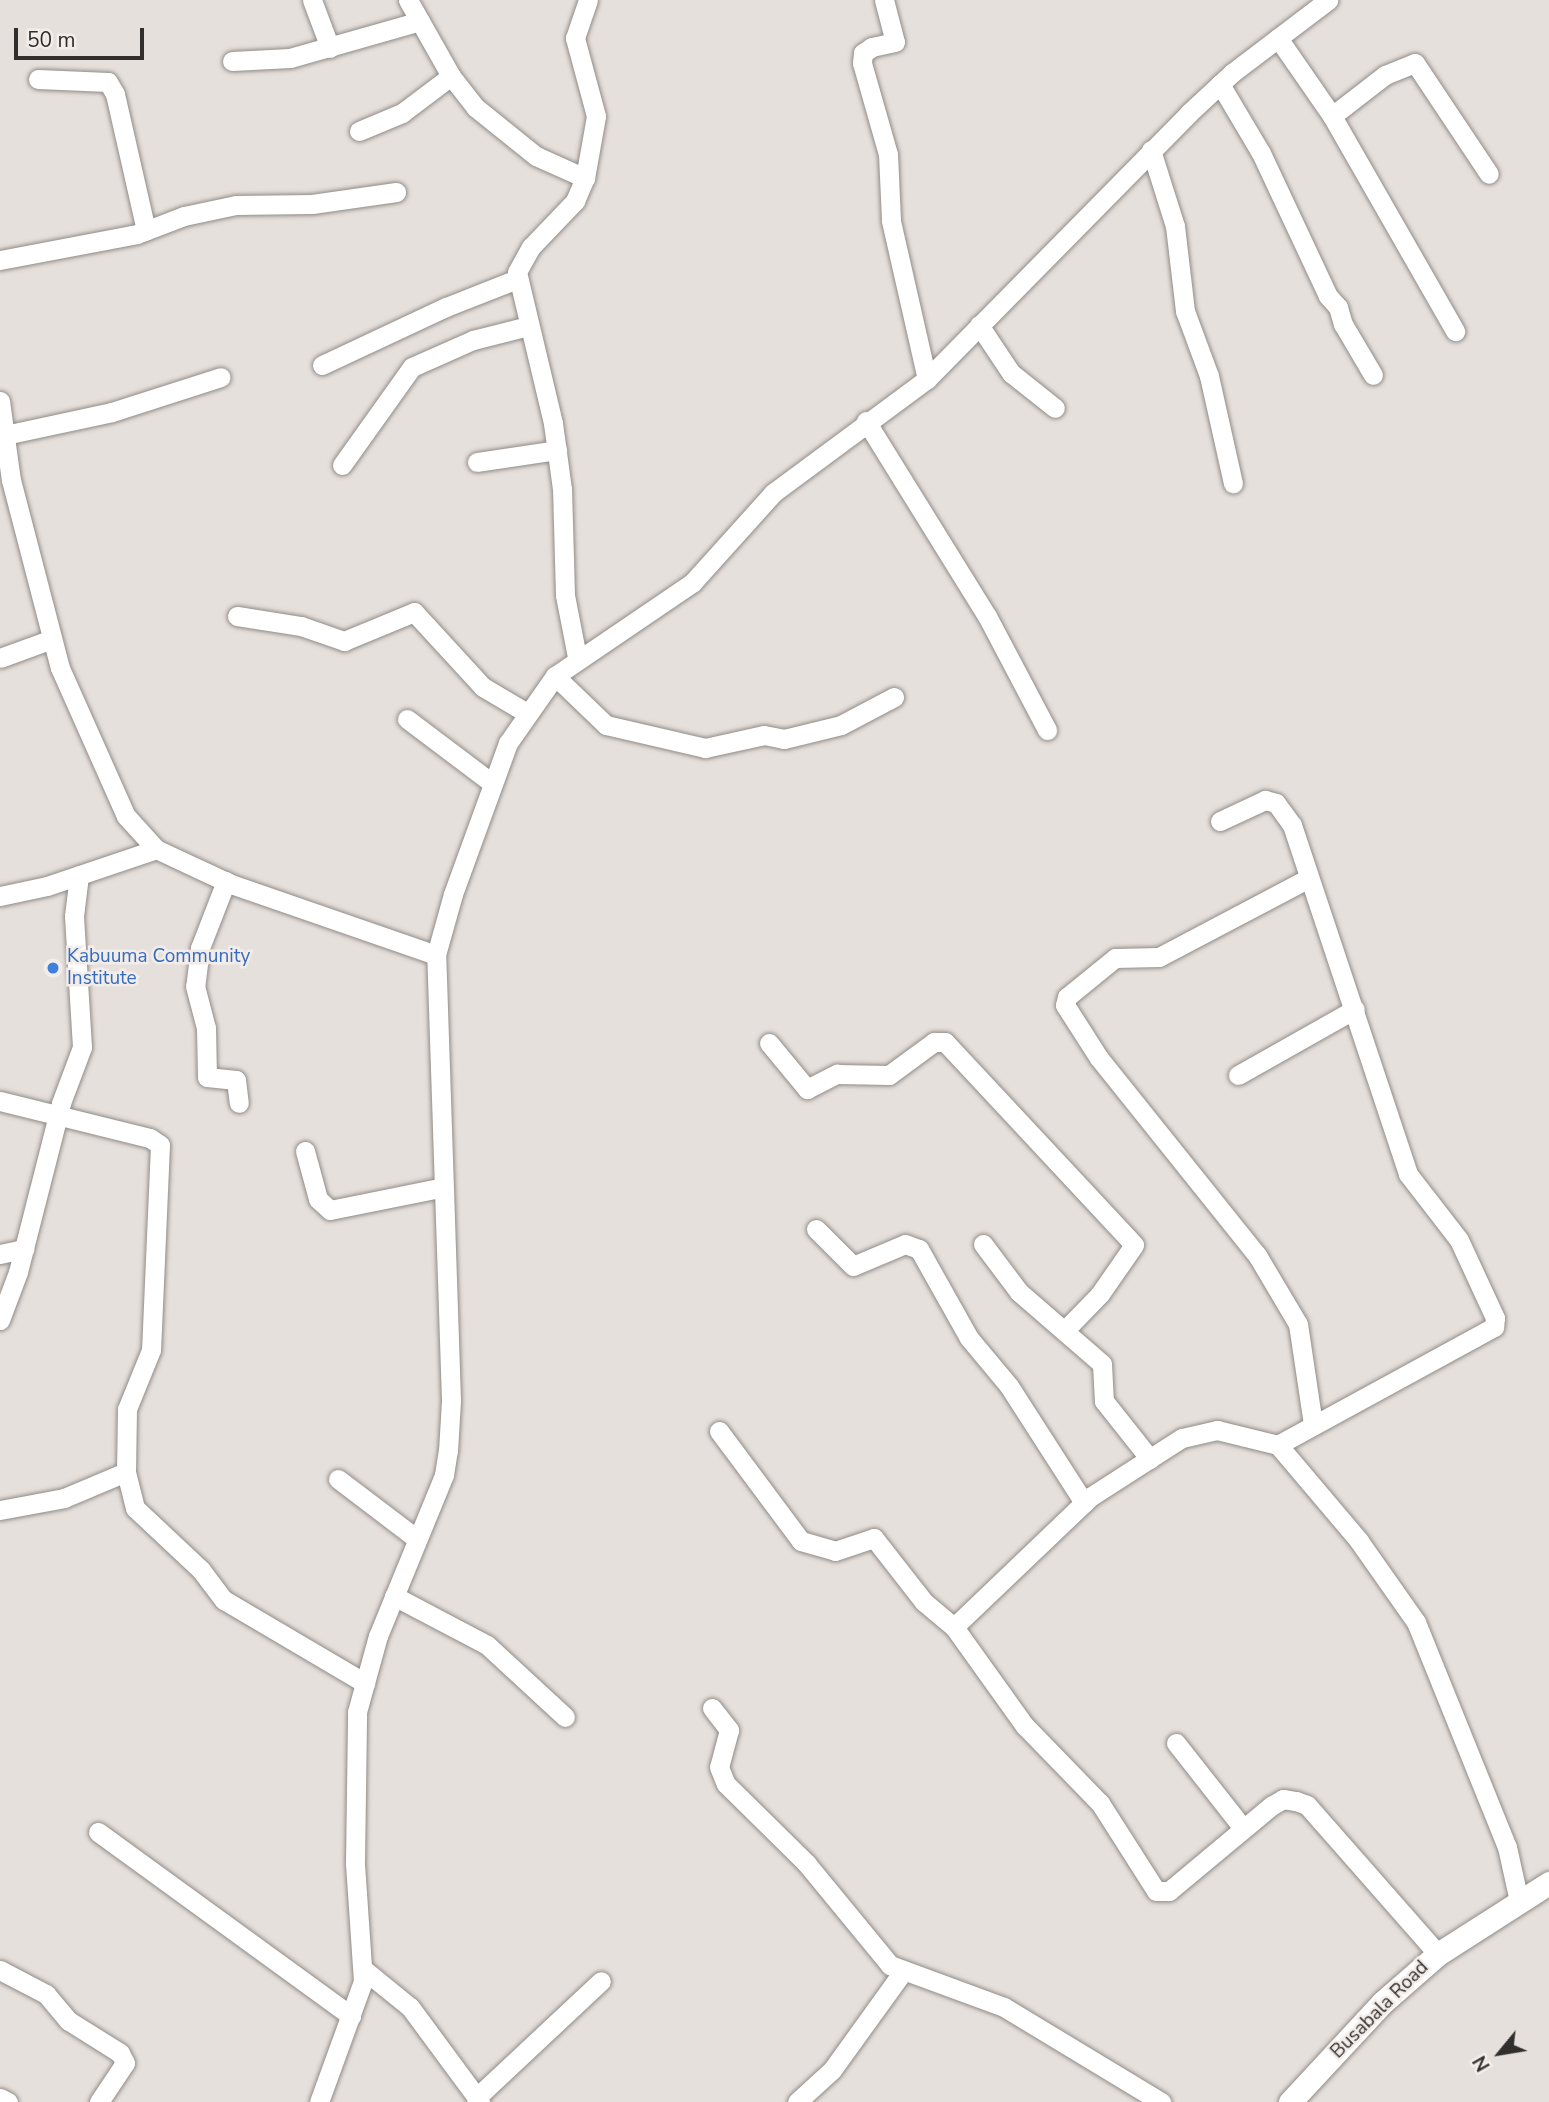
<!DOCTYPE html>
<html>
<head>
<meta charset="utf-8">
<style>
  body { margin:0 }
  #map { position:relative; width:1549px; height:2102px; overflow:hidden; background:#e6e0dc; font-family:"Nunito Sans",sans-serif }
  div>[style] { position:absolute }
  .roads { filter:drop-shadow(0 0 2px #918b87) drop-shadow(0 0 2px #918b87) }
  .minor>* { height:19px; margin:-9.5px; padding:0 9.5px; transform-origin:9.5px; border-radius:9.5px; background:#fff }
  .tertiary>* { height:23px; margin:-11.5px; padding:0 11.5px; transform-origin:11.5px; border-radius:11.5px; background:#fff }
  .dots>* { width:19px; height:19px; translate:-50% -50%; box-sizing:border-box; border:4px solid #f3ede9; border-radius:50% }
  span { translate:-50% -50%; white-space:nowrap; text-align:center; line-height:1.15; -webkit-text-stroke:5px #f3ede9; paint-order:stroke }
  .shop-label { font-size:19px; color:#366cbe }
  .left { translate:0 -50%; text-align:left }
  .street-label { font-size:19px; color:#312f2e }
  .north { position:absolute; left:1465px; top:2018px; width:70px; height:70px; -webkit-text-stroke:5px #f3ede9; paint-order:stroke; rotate:240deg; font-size:19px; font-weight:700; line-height:28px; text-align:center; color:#312f2e }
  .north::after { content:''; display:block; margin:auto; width:24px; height:32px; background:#312f2e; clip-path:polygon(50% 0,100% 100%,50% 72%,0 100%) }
  .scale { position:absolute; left:14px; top:28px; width:130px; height:32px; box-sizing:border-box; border:4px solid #312f2e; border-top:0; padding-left:9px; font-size:21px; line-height:24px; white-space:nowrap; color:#312f2e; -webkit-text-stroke:5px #f3ede9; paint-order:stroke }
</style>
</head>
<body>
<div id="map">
  <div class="roads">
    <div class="minor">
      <div style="left:312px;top:0;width:51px;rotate:69.4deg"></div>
      <div style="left:408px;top:0;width:87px;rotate:60.5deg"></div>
      <div style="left:451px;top:76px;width:39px;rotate:52deg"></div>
      <div style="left:475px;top:107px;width:78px;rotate:38.8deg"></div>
      <div style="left:536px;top:156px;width:54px;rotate:24.2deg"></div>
      <div style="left:884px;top:0;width:43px;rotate:75.3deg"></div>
      <div style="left:895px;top:42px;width:24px;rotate:168deg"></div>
      <div style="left:872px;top:47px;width:11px;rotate:146deg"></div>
      <div style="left:863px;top:53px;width:10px;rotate:96deg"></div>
      <div style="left:862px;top:63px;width:95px;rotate:74.1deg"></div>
      <div style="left:888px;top:154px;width:67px;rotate:87.4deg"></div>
      <div style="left:891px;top:221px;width:162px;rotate:77.2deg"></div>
      <div style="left:1278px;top:38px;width:95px;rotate:55.3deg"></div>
      <div style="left:1332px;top:116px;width:248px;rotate:60.2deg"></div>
      <div style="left:232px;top:61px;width:58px;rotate:-3deg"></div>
      <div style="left:290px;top:58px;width:135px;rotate:-15.9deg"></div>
      <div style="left:38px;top:79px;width:70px;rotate:2.5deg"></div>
      <div style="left:108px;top:82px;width:14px;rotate:60deg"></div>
      <div style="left:115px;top:94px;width:140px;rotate:77.2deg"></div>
      <div style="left:1220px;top:84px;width:80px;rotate:59.3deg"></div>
      <div style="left:1261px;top:153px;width:158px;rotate:64.9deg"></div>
      <div style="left:1328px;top:296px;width:15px;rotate:48deg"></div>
      <div style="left:1338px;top:307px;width:18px;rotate:74deg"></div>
      <div style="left:1343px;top:324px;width:59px;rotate:59.5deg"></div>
      <div style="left:1332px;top:116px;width:67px;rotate:-37.7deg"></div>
      <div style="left:1385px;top:75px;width:32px;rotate:-22deg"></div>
      <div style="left:1415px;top:63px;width:133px;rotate:56.3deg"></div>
      <div style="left:359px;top:131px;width:47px;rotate:-22.7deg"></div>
      <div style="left:402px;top:113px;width:61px;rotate:-37.1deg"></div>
      <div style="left:1151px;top:150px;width:80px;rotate:72.5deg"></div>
      <div style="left:1175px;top:226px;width:86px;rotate:83.3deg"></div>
      <div style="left:1185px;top:311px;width:69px;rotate:69.7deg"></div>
      <div style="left:1209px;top:376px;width:110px;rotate:77.4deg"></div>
      <div style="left:0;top:260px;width:139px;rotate:-10.7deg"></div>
      <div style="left:137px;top:234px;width:50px;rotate:-21deg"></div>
      <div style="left:184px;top:216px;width:53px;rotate:-11.9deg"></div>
      <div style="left:236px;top:205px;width:76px;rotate:-0.8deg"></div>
      <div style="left:312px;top:204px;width:85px;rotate:-8.1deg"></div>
      <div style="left:979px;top:325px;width:58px;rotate:56.3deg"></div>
      <div style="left:1011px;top:373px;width:56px;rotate:38.5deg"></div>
      <div style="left:322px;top:365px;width:137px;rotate:-25.1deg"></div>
      <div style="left:446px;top:307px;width:76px;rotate:-21.5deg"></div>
      <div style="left:0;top:401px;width:80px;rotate:82.1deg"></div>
      <div style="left:11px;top:480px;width:194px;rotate:75.4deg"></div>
      <div style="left:60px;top:668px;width:162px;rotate:66deg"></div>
      <div style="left:126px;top:816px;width:45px;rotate:47.7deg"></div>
      <div style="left:156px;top:849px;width:83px;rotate:25deg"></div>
      <div style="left:231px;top:884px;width:217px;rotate:19.1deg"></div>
      <div style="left:866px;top:421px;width:229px;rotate:58.2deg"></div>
      <div style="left:987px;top:616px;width:129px;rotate:62.2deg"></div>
      <div style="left:5px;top:435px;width:109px;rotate:-12.1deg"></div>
      <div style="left:112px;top:412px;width:114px;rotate:-17.8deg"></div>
      <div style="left:477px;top:462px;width:81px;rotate:-8.5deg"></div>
      <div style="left:342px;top:465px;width:120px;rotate:-54.5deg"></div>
      <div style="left:412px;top:367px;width:67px;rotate:-23.9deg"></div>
      <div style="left:473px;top:340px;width:57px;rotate:-14.3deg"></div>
      <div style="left:237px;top:616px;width:65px;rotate:8.9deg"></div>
      <div style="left:301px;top:626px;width:46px;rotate:19.2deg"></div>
      <div style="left:344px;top:641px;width:76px;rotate:-22.5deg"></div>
      <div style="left:414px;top:612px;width:102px;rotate:47.4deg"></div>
      <div style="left:483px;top:687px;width:51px;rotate:30.6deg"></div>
      <div style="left:577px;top:657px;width:63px;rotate:-101deg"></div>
      <div style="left:565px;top:595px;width:106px;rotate:-91.6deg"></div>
      <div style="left:562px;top:489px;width:67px;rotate:-97.8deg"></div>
      <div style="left:553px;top:423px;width:155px;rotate:-103.4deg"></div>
      <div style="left:517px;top:272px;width:29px;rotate:-61deg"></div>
      <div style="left:531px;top:247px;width:64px;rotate:-46.3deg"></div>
      <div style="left:575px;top:201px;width:25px;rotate:-67deg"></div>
      <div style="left:585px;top:178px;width:63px;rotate:-79.9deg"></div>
      <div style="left:596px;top:116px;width:81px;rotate:-105.1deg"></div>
      <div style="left:575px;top:38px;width:40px;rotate:-71.1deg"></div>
      <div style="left:0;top:658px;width:55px;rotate:-20.1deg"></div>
      <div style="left:555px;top:676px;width:71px;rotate:43.9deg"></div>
      <div style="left:606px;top:725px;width:102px;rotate:13.1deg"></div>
      <div style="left:705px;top:748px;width:60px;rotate:-12.4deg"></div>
      <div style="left:764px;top:735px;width:20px;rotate:11deg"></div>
      <div style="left:784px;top:739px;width:59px;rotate:-13.8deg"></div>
      <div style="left:841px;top:725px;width:60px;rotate:-27.8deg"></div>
      <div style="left:407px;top:719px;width:106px;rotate:37deg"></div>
      <div style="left:1220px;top:821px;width:50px;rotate:-25deg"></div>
      <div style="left:1265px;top:800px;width:11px;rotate:15deg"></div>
      <div style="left:1276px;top:803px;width:27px;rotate:54deg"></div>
      <div style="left:1292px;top:825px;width:368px;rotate:71.6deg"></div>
      <div style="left:1408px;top:1174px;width:83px;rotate:52.3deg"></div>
      <div style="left:1459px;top:1240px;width:86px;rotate:65.2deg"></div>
      <div style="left:1495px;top:1318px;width:9px;rotate:96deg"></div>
      <div style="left:1494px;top:1327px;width:246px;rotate:151.4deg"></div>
      <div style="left:1307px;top:879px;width:167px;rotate:152.2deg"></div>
      <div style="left:1159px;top:957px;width:44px;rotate:178.7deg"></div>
      <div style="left:1115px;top:958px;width:62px;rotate:140.9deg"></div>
      <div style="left:1067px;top:997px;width:8px;rotate:104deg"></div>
      <div style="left:1065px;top:1005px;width:63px;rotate:57.3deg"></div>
      <div style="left:1099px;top:1058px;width:253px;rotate:51.3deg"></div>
      <div style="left:1257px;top:1255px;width:80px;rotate:59.3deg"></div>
      <div style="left:1298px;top:1324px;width:101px;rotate:81.5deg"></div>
      <div style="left:226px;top:881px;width:72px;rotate:111.2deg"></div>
      <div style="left:200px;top:948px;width:38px;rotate:97deg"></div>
      <div style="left:195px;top:986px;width:43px;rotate:75.3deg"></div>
      <div style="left:206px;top:1028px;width:49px;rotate:88.8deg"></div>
      <div style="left:207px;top:1077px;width:29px;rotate:6deg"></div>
      <div style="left:236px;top:1080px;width:23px;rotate:83deg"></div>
      <div style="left:0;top:896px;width:48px;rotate:-12deg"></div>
      <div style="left:47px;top:886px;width:115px;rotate:-18.7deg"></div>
      <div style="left:769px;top:1043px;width:60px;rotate:50.4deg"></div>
      <div style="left:807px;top:1089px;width:34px;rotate:-27deg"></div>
      <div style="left:837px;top:1074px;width:52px;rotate:1.1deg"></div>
      <div style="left:889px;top:1075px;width:56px;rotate:-36.3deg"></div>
      <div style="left:934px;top:1042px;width:11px"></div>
      <div style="left:945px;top:1042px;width:277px;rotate:47deg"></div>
      <div style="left:1134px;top:1245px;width:60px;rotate:124.8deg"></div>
      <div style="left:1100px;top:1294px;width:50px;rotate:134.2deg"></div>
      <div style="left:1238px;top:1075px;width:134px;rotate:-29.4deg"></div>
      <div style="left:0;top:1101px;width:154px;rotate:13.9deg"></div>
      <div style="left:150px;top:1138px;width:12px;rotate:35deg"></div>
      <div style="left:160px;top:1145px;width:205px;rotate:92.5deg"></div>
      <div style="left:151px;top:1350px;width:64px;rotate:112.1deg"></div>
      <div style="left:127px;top:1409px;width:63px;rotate:90.9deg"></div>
      <div style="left:126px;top:1472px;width:37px;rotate:76deg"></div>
      <div style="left:135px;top:1508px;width:91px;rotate:43.2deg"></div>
      <div style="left:201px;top:1570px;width:38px;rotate:53deg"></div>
      <div style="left:224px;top:1600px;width:164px;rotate:30.5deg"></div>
      <div style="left:305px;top:1151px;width:50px;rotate:74.8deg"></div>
      <div style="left:318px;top:1199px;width:16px;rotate:43deg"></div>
      <div style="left:330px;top:1210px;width:116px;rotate:-11.4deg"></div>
      <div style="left:816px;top:1229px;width:52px;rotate:45deg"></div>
      <div style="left:853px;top:1266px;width:56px;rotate:-22.9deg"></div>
      <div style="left:905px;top:1244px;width:15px;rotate:20deg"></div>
      <div style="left:919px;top:1249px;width:102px;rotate:60.7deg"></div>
      <div style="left:969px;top:1338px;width:62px;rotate:50.2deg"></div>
      <div style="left:1009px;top:1386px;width:139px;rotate:57.3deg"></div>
      <div style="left:983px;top:1244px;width:60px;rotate:53.1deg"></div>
      <div style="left:1019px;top:1292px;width:110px;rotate:40.9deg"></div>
      <div style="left:1102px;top:1364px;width:37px;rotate:87deg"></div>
      <div style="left:1104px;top:1401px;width:74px;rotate:51.6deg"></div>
      <div style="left:0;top:1254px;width:25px;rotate:-12deg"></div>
      <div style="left:0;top:1320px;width:51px;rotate:-69.4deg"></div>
      <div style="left:18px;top:1272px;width:174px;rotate:-75.7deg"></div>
      <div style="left:61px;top:1103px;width:60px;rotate:-69.4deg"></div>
      <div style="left:82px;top:1047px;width:131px;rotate:-93.5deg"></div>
      <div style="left:74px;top:916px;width:41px;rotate:-83deg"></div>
      <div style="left:719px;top:1431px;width:137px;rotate:53.3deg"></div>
      <div style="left:801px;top:1541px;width:35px;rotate:16deg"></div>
      <div style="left:835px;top:1551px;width:41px;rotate:-18.4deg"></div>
      <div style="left:874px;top:1538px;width:81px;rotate:52deg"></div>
      <div style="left:924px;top:1602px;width:39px;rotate:40deg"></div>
      <div style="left:954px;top:1627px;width:122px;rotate:54.4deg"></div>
      <div style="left:1025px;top:1726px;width:107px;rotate:45.8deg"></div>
      <div style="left:1100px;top:1803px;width:104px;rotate:57.5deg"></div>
      <div style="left:1156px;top:1891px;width:13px"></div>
      <div style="left:1169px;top:1891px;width:133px;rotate:-39.8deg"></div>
      <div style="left:1271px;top:1806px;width:14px;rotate:-30deg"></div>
      <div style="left:1283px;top:1799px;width:13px;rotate:9deg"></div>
      <div style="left:1296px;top:1801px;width:12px;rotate:20deg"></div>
      <div style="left:1307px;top:1805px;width:198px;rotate:48.7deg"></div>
      <div style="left:338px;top:1479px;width:99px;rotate:37.2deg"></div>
      <div style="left:0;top:1510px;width:65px;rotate:-10.6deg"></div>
      <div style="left:64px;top:1498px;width:67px;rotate:-22.8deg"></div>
      <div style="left:394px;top:1596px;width:105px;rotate:27.8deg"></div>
      <div style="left:487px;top:1645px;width:106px;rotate:42.7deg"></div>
      <div style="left:954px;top:1627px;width:188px;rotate:-43.7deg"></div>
      <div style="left:1090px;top:1497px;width:109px;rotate:-32.7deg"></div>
      <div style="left:1182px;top:1438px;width:36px;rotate:-13deg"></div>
      <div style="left:1217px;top:1430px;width:63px;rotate:13.8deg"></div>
      <div style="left:1278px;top:1445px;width:126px;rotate:49.8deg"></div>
      <div style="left:1359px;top:1541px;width:99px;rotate:54.9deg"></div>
      <div style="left:1416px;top:1622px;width:243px;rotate:68deg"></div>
      <div style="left:1507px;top:1847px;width:55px;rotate:77.5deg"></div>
      <div style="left:712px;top:1708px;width:28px;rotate:52deg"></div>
      <div style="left:729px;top:1730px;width:38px;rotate:105deg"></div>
      <div style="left:719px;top:1767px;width:18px;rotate:68deg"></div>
      <div style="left:726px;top:1784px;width:114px;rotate:44.6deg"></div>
      <div style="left:807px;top:1864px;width:131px;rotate:50.6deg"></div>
      <div style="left:890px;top:1965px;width:121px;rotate:20.2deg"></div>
      <div style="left:1004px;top:2007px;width:184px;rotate:31.2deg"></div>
      <div style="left:1176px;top:1743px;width:108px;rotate:51.8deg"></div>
      <div style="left:98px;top:1832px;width:313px;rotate:36deg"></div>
      <div style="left:363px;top:1969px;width:60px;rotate:39deg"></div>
      <div style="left:410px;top:2007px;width:118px;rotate:53.6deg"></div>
      <div style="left:0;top:1970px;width:52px;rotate:27.6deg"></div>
      <div style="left:46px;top:1994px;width:35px;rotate:50deg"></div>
      <div style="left:69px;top:2021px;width:60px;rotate:32.1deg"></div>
      <div style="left:120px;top:2053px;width:11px;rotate:63deg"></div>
      <div style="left:125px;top:2063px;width:47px;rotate:123.7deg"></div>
      <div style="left:0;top:2098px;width:9px;rotate:27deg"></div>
      <div style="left:476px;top:2098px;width:171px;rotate:-43.1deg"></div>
      <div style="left:319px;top:2102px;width:129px;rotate:-70deg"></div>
      <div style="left:363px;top:1981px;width:118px;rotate:-93.9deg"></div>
      <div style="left:355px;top:1863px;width:151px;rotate:-89.2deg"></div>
      <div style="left:357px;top:1712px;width:79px;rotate:-74.6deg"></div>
      <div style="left:378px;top:1636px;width:174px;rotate:-67.7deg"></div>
      <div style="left:444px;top:1475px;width:24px;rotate:-81deg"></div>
      <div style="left:448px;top:1451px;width:51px;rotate:-86.6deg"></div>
      <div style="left:451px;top:1400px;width:445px;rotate:-91.9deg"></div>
      <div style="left:436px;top:955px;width:63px;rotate:-74.4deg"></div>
      <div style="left:453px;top:894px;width:161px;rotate:-70deg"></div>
      <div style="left:508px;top:743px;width:82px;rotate:-55deg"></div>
      <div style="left:555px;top:676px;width:166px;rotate:-34.2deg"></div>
      <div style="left:692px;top:583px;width:121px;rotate:-48deg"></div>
      <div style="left:773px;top:493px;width:192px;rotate:-36.5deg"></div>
      <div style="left:927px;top:379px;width:373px;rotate:-45.4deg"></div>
      <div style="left:1189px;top:113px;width:59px;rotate:-42.9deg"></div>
      <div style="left:1232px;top:73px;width:121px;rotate:-37.2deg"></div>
      <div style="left:797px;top:2102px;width:47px;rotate:-42.4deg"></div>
      <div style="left:832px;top:2070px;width:120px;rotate:-54.2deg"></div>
    </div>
    <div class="tertiary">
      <div style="left:1290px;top:2102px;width:137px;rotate:-47.1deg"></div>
      <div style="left:1383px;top:2002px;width:73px;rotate:-41.1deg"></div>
      <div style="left:1438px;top:1954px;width:132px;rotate:-32.6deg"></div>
    </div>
  </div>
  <div class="dots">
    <div style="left:53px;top:968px;background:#3f7fe0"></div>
  </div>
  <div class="shop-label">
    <span class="left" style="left:67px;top:968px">Kabuuma Community<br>Institute</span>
  </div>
  <div class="street-label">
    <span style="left:1380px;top:2010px;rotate:-45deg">Busabala Road</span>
  </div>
  <div class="north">N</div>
  <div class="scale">50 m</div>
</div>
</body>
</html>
